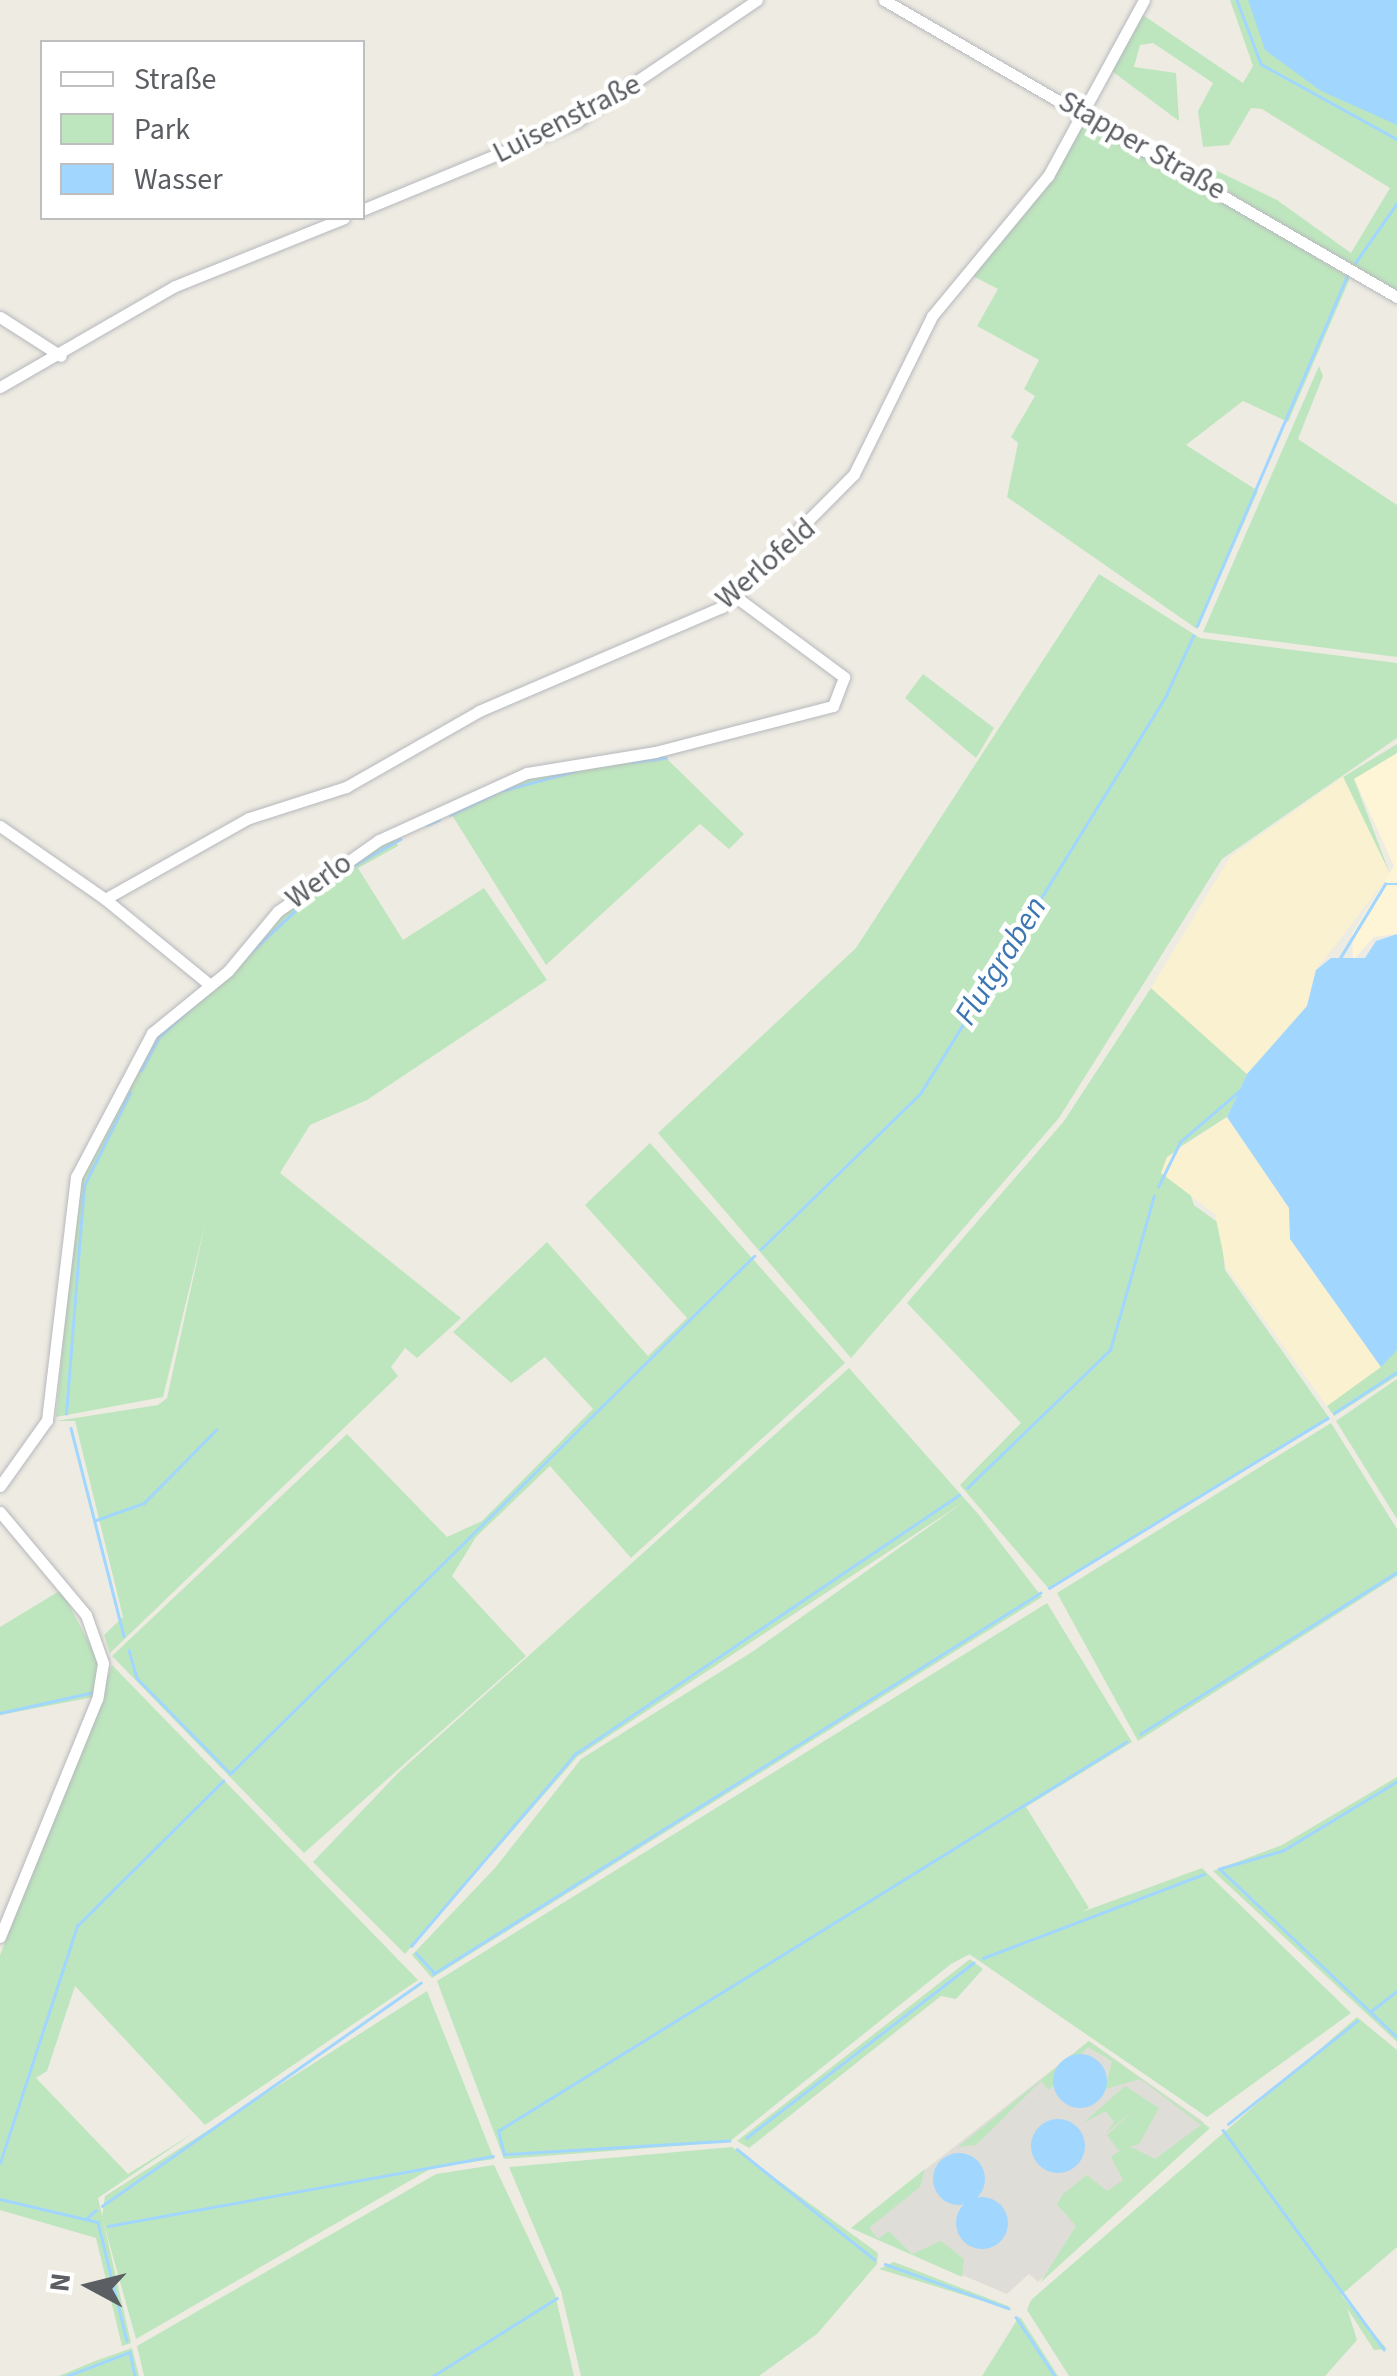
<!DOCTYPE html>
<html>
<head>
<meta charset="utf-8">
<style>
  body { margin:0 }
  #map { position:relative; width:1397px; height:2376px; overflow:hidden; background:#eeebe2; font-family:"Source Sans 3",sans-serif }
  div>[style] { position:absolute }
  .commercial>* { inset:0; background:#fef5d7 }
  .industrial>* { inset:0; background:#dfddd7 }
  .green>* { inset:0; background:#bee6be }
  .sand>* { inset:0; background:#faf1d0 }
  .water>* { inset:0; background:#a1d6ff }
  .round { border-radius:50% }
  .stream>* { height:2.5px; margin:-1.25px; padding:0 1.25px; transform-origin:1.25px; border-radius:1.25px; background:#a1d6ff }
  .roads { filter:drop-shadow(0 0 2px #b5b8bd) drop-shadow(0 0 2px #b5b8bd) }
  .street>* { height:11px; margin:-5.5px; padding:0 5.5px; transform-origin:5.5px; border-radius:5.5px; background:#fff }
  span { translate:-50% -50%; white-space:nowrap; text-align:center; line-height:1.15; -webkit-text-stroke:9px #fff; paint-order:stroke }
  .street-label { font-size:30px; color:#5b5e63 }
  .water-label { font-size:32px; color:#3d76b2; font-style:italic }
  .legend { position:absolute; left:40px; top:40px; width:325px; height:180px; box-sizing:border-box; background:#fff; border:2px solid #bdbfc1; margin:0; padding:12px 18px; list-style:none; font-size:30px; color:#5b5e63 }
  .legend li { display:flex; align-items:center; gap:20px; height:50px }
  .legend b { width:50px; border:2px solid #bdbfc1 }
  .north { position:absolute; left:40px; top:2236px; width:100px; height:100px; -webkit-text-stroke:8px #fff; paint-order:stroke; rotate:277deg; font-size:28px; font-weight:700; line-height:40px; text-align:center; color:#5b5e63 }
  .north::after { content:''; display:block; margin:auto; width:35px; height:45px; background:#5b5e63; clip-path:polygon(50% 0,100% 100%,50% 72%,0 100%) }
</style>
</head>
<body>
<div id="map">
  <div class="commercial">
    <div style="clip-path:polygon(1397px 753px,1397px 934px,1374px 937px,1353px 960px,1352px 934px,1394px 866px,1354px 778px)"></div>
  </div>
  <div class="industrial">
    <div style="clip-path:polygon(1089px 2041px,1204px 2122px,1038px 2282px,1029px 2274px,1007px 2294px,851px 2228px)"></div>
  </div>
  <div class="green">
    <div style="clip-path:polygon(1230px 0,1397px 0,1397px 300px,1207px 178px,1215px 170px,1277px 200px,1351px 253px,1390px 188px,1262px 109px,1251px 108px,1229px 145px,1203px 147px,1198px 111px,1213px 83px,1153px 43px,1140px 45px,1134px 67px,1176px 73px,1179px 121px,1109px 69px,1140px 13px,1243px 83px,1253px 66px)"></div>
    <div style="clip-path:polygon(1084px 117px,1350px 278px,1288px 422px,1243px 401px,1186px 445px,1258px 491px,1197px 629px,1007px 497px,1018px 443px,1011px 437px,1035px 396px,1024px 389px,1039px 360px,977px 326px,998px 289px,967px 273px,1030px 203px)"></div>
    <div style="clip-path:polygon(1319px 366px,1323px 376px,1298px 439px,1397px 505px,1397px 657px,1203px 632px)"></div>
    <div style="clip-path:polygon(1099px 574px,1200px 638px,1397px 663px,1397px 738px,1222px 859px,1059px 1118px,851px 1358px,658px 1133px,856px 948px)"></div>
    <div style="clip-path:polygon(923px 674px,994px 728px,976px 758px,905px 698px)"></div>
    <div style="clip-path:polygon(1397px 744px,1397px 753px,1354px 779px,1390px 874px,1343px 777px)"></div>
    <div style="clip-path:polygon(664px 756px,744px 834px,729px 849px,700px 824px,546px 965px,450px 812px,534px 777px)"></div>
    <div style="clip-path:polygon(394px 836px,398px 846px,358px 868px,403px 940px,484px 888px,547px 980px,367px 1100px,310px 1125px,280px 1173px,461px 1318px,417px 1358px,405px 1348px,391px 1367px,398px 1376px,110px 1653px,104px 1635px,123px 1617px,75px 1421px,56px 1421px,158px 1405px,167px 1398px,205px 1224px,163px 1397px,56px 1417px,78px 1183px,155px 1035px,269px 925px)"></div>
    <div style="clip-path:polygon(1151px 988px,1247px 1074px,1227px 1117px,1175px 1150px,1194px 1205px,1220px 1224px,1225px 1270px,1330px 1419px,1049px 1589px,960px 1485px,1021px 1423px,907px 1303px,1064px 1121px)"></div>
    <div style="clip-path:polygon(650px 1143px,845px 1363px,631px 1558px,550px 1466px,476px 1537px,452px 1576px,526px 1656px,304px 1853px,112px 1656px,347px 1434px,447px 1537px,482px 1521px,593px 1409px,545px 1357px,511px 1383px,453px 1332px,547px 1242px,648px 1356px,687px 1318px,585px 1205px)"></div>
    <div style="clip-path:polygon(1397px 1350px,1397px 1376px,1334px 1416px,1327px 1406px)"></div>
    <div style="clip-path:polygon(849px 1368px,979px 1515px,1042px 1597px,432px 1978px,412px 1955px,495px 1868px,581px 1759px,752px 1652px,964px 1502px,577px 1757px,405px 1954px,313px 1862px,399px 1772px)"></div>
    <div style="clip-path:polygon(1397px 1379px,1397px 1519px,1336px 1421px)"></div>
    <div style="clip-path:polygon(1331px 1423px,1397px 1529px,1397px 1576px,1138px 1741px,1057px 1593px)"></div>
    <div style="clip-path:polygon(61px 1590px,98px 1659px,94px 1697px,0 1715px,0 1627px)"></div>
    <div style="clip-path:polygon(1047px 1603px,1132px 1742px,1026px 1807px,1089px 1908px,1082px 1912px,1202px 1868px,1351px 2013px,1207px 2117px,969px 1954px,985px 1946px,951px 1964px,729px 2142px,504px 2159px,437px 1981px)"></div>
    <div style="clip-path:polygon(112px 1665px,418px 1980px,205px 2125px,75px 1986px,47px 2071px,36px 2078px,128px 2174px,195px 2132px,98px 2198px,131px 2343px,122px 2346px,96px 2238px,0 2210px,0 1955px)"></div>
    <div style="clip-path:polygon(1397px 1777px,1397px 2042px,1213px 1871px,1282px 1845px)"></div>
    <div style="clip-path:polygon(970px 1959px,983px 1969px,956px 1999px,941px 1996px,749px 2148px,737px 2141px)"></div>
    <div style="clip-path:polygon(427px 1991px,494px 2159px,432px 2168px,136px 2339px,102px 2217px,105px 2196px)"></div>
    <div style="clip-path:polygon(1357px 2017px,1397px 2050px,1397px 2247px,1341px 2295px,1387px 2349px,1374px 2350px,1347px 2308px,1357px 2340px,1325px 2376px,1069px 2376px,1027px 2310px,1031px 2300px)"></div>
    <div style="clip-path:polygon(1089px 2041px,1210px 2128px,1040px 2283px,1076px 2226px,1057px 2204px,1063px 2194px,1087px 2175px,1107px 2191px,1123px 2180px,1111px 2157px,1127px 2145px,1155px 2159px,1201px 2125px,1140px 2079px,1105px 2089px,1112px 2061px,1088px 2047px,1049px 2090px,1041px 2081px,976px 2145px,958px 2147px)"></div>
    <div style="clip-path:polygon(1125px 2086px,1159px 2108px,1139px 2144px,1118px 2150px,1107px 2135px,1133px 2111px,1106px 2133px,1114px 2122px,1106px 2111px,1083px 2123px)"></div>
    <div style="clip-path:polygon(732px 2147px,878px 2253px,877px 2264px,817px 2334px,759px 2376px,581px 2376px,561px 2291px,509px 2167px)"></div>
    <div style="clip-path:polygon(494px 2165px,555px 2294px,574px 2376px,144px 2376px,137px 2346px,436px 2174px)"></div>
    <div style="clip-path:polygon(925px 2169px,920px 2187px,869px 2228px,878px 2239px,889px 2231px,912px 2254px,941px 2241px,964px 2259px,962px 2277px,851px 2228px)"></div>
    <div style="clip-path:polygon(894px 2262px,1008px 2306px,1012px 2310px,879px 2269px)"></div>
    <div style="clip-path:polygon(1019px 2317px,1021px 2318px,1058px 2376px,982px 2376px)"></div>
    <div style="clip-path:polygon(132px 2348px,139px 2376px,59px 2376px,95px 2361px)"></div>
  </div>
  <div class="sand">
    <div style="clip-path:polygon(1343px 777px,1390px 874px,1316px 970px,1307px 1006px,1286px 1037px,1247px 1074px,1151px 988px,1230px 857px)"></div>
    <div style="clip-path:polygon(1227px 1117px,1289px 1208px,1290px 1239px,1381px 1367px,1327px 1406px,1226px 1267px,1215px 1214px,1161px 1173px,1167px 1157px)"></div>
  </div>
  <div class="water">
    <div style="clip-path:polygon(1248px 0,1397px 0,1397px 125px,1321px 91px,1265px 50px)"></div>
    <div style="clip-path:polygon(1397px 934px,1397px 1350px,1381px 1367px,1290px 1239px,1289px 1208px,1227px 1117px,1247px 1074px,1307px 1006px,1316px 970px,1331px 958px,1365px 958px,1376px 941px)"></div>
    <div class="round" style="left:1053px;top:2054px;width:54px;height:54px"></div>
    <div class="round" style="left:1031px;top:2119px;width:54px;height:54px"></div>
    <div class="round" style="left:933px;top:2153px;width:52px;height:52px"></div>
    <div class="round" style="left:956px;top:2197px;width:52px;height:52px"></div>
  </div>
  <div class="stream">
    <div style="left:1237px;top:0;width:68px;rotate:69.4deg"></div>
    <div style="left:1261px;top:64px;width:155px;rotate:28.9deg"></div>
    <div style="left:1355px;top:263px;width:73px;rotate:-55deg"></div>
    <div style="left:1197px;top:626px;width:381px;rotate:-66.8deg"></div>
    <div style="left:632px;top:762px;width:34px;rotate:-7deg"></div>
    <div style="left:501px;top:791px;width:77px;rotate:-15.1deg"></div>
    <div style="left:450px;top:815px;width:49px;rotate:-25.5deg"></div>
    <div style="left:427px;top:825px;width:13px;rotate:-23deg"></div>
    <div style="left:349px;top:868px;width:59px;rotate:-29.6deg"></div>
    <div style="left:1340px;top:958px;width:87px;rotate:-58.7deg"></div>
    <div style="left:1385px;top:884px;width:12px"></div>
    <div style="left:141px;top:1071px;width:38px;rotate:-62deg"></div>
    <div style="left:159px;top:1037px;width:217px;rotate:-42.8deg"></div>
    <div style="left:1158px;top:1187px;width:50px;rotate:-63.9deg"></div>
    <div style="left:1180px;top:1142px;width:78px;rotate:-40.8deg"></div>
    <div style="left:761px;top:1249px;width:222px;rotate:-44.3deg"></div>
    <div style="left:920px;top:1094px;width:469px;rotate:-58.3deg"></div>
    <div style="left:1166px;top:695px;width:65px;rotate:-65.4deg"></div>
    <div style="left:1334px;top:1413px;width:75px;rotate:-33.1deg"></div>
    <div style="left:66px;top:1414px;width:229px;rotate:-85.5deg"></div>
    <div style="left:84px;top:1186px;width:104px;rotate:-63.7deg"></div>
    <div style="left:71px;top:1428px;width:215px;rotate:75.7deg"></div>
    <div style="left:967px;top:1488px;width:199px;rotate:-44deg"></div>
    <div style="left:1110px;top:1350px;width:160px;rotate:-74.1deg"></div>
    <div style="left:96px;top:1520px;width:51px;rotate:-19.5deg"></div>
    <div style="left:144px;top:1503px;width:103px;rotate:-45.4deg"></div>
    <div style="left:1049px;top:1588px;width:326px;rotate:-31.4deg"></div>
    <div style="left:129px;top:1650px;width:29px;rotate:74deg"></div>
    <div style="left:137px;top:1678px;width:133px;rotate:45.6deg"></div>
    <div style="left:0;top:1713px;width:96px;rotate:-12.6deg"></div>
    <div style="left:1140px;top:1734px;width:304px;rotate:-32.2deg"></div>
    <div style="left:230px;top:1774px;width:737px;rotate:-44.67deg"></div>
    <div style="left:1397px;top:1782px;width:133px;rotate:148.8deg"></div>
    <div style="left:1283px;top:1851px;width:66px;rotate:164.1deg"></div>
    <div style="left:1220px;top:1869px;width:244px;rotate:43.5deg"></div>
    <div style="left:411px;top:1946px;width:253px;rotate:-49.5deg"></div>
    <div style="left:575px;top:1754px;width:463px;rotate:-34deg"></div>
    <div style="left:416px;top:1953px;width:26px;rotate:47deg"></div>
    <div style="left:983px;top:1958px;width:236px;rotate:-20.8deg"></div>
    <div style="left:433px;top:1974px;width:717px;rotate:-32.12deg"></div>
    <div style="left:1370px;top:2012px;width:34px;rotate:-38deg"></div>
    <div style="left:1228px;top:2124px;width:165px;rotate:-38.6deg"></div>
    <div style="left:1223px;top:2130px;width:272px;rotate:53.7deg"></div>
    <div style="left:746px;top:2138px;width:287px;rotate:-37.6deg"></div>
    <div style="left:730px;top:2141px;width:226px;rotate:176.5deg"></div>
    <div style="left:504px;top:2155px;width:25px;rotate:-104deg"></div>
    <div style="left:498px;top:2131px;width:739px;rotate:-31.78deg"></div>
    <div style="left:737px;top:2149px;width:176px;rotate:38.8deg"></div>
    <div style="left:0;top:2163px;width:249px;rotate:-72deg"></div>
    <div style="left:77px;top:1926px;width:206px;rotate:-44.8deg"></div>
    <div style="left:0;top:2199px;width:101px;rotate:13.2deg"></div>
    <div style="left:98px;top:2222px;width:122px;rotate:76.3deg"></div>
    <div style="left:102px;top:2206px;width:389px;rotate:-35deg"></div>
    <div style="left:86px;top:2219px;width:13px;rotate:-42deg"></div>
    <div style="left:108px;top:2226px;width:391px;rotate:-10.3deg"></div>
    <div style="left:885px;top:2264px;width:131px;rotate:19.7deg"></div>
    <div style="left:1016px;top:2317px;width:71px;rotate:56.5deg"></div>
    <div style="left:67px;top:2376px;width:67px;rotate:-20.9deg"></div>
    <div style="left:130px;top:2352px;width:25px;rotate:78deg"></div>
    <div style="left:433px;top:2376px;width:146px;rotate:-32.2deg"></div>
  </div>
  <div class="roads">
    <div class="street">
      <div style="left:884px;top:0;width:593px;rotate:30.07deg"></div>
      <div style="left:362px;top:210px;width:231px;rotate:-22.4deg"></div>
      <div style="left:576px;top:122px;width:218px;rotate:-34deg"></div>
      <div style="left:0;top:317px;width:72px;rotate:32.6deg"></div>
      <div style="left:0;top:387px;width:202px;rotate:-30deg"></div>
      <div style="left:175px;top:286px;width:182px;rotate:-21.9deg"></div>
      <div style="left:0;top:826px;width:128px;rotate:34.8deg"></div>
      <div style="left:105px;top:899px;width:165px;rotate:-29.4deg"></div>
      <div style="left:249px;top:818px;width:102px;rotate:-17.7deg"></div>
      <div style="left:346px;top:787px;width:153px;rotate:-29.7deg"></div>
      <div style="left:479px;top:711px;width:264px;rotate:-23.2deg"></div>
      <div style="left:722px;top:607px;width:187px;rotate:-45.2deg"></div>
      <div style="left:854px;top:474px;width:176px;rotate:-63.7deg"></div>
      <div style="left:932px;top:316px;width:182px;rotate:-50.4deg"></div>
      <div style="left:1048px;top:176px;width:200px;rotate:-61.4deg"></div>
      <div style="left:105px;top:899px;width:136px;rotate:39.3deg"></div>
      <div style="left:0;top:1486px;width:81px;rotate:-54.5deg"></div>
      <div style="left:47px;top:1420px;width:245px;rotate:-83.2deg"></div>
      <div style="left:76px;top:1177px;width:163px;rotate:-62.2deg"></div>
      <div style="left:152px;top:1033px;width:98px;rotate:-39.2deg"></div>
      <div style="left:228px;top:971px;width:78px;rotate:-50.2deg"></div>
      <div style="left:278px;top:911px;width:123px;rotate:-35.1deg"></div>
      <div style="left:379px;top:840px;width:162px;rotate:-24.4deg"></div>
      <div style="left:527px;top:773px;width:130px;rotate:-9.3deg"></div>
      <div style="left:655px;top:752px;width:184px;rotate:-14.5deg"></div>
      <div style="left:833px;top:706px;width:31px;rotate:-69deg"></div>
      <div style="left:844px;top:677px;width:134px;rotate:-143.5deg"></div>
      <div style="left:0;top:1512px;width:134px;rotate:50.1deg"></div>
      <div style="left:86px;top:1615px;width:51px;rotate:70.5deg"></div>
      <div style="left:103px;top:1663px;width:36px;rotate:99deg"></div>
      <div style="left:97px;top:1699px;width:257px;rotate:112.2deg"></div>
    </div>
  </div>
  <div class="street-label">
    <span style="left:567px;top:119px;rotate:-27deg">Luisenstraße</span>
    <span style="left:1142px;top:146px;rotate:30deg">Stapper Straße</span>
    <span style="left:766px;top:564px;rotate:-41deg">Werlofeld</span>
    <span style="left:319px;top:881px;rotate:-36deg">Werlo</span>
  </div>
  <div class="water-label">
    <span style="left:1001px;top:961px;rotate:-58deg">Flutgraben</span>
  </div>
  <ul class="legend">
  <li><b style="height:12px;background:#fff"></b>Straße</li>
  <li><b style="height:28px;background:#bee6be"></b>Park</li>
  <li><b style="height:28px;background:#a1d6ff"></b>Wasser</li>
  </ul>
  <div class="north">N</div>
</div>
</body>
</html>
